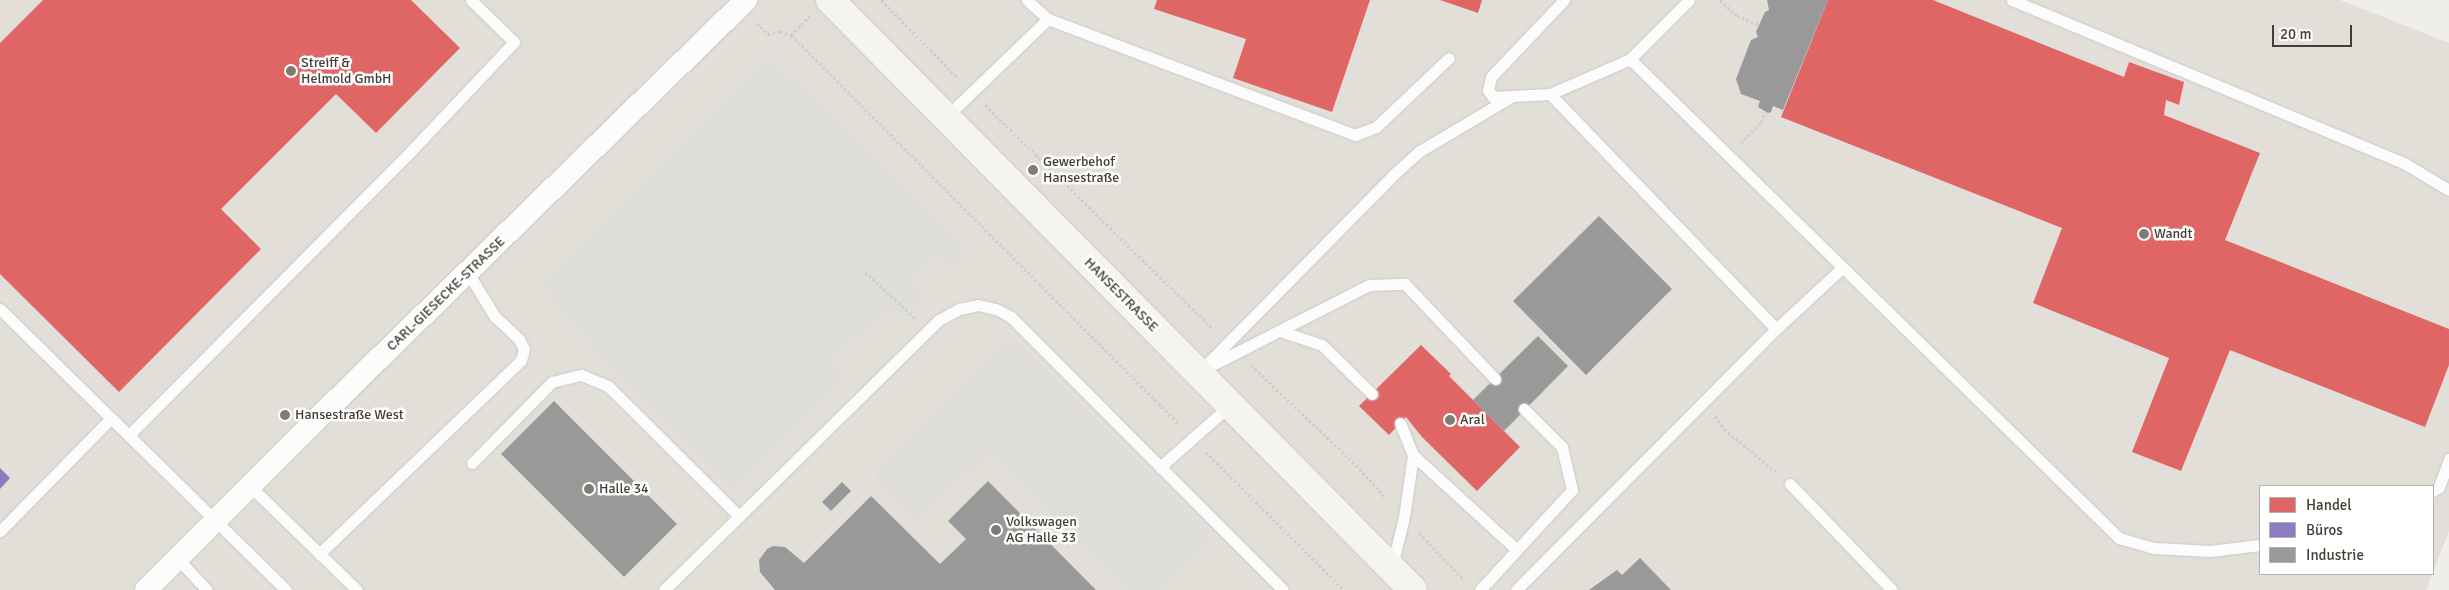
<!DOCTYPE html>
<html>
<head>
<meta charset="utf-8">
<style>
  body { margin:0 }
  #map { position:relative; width:2449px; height:590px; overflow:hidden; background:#efeee8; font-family:Signika,sans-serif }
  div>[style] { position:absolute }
  .industrial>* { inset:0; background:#e2dfd9 }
  .parking>* { inset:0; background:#deddd8 }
  .shops>* { inset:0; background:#e06666 }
  .offices>* { inset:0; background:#8e7cc3 }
  .industry>* { inset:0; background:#999 }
  .path>* { height:3px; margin-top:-1.5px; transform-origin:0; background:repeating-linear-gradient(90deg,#d0cec9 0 2.5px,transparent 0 5px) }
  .roads { filter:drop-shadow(0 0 1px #cbcac4) drop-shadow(0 0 1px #cbcac4) }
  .lane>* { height:11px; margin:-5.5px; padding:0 5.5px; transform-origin:5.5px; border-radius:5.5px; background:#fdfcfc }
  .street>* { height:22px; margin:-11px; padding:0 11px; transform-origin:11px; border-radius:11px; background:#fdfcfc }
  .secondary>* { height:28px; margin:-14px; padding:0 14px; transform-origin:14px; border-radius:14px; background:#f6f4ee }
  .dots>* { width:14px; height:14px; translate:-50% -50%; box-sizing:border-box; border:2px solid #fff; border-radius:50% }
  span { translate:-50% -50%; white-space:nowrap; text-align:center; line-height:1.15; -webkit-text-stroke:5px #fff; paint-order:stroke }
  .poi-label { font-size:14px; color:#443f34 }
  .left { translate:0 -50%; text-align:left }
  .street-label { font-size:14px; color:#443f34 }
  .legend { position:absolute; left:2259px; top:485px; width:175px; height:90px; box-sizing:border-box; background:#fff; border:1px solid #b4b2ae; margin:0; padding:6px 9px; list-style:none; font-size:15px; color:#443f34 }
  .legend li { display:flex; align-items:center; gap:10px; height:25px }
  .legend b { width:25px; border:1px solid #b4b2ae }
  .scale { position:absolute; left:2272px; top:25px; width:80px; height:22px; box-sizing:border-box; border:2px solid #443f34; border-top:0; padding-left:6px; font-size:15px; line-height:18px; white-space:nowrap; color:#443f34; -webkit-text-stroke:4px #fff; paint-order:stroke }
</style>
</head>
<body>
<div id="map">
  <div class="industrial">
    <div style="clip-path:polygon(0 0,2340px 0,2449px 43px,2449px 531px,2433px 572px,2433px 486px,2260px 486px,2260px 574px,2432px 574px,2426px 590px,0 590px)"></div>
  </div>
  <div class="parking">
    <div style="clip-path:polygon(769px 56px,967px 251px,951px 267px,935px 254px,909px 279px,926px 296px,902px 319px,888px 306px,830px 363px,844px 377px,734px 491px,617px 373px,570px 321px,543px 285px)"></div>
    <div style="clip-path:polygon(1012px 338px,1212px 538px,1159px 590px,1128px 590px,989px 453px,919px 521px,874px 476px)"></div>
  </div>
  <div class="shops">
    <div style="clip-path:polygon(43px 0,411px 0,460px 48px,376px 133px,336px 94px,221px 209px,261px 249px,119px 392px,0 274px,0 43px)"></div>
    <div style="clip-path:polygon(1157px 0,1370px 0,1332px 112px,1233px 78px,1246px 39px,1154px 9px)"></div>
    <div style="clip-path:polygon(1440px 0,1482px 0,1478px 13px)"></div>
    <div style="clip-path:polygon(1828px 0,1933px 0,2124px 77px,2129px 62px,2184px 82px,2179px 105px,2166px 100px,2164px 115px,2260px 153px,2225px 240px,2449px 329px,2449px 365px,2425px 427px,2230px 350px,2181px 471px,2132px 452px,2169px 358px,2033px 303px,2062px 228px,1781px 117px)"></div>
    <div style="clip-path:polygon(1421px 345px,1451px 374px,1449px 376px,1520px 447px,1477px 491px,1422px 437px,1406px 417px,1389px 435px,1359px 406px)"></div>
  </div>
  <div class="offices">
    <div style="clip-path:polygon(0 468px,10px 478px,0 489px)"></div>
  </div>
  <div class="industry">
    <div style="clip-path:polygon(1767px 0,1828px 0,1783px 110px,1773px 106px,1771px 112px,1768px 113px,1758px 107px,1760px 101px,1741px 94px,1736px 79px,1751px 40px,1758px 37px,1756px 32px,1765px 12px,1769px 10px)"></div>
    <div style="clip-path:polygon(1599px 216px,1672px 289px,1586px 375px,1513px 301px)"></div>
    <div style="clip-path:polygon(1538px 336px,1568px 366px,1504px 431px,1473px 400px)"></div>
    <div style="clip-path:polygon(554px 401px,677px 524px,624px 577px,501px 454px)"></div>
    <div style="clip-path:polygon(988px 481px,1096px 590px,775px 590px,760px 572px,759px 560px,767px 549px,773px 546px,785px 547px,804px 563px,871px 496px,940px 564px,966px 539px,948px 521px)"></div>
    <div style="clip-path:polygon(842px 482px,851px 491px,831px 511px,822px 502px)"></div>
    <div style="clip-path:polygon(1640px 558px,1671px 590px,1589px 590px,1617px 570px,1622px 575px)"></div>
  </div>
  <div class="path">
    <div style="left:881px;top:0;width:111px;rotate:45.4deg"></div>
    <div style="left:1720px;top:0;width:23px;rotate:43deg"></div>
    <div style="left:1737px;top:16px;width:24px;rotate:22deg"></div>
    <div style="left:757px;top:23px;width:16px;rotate:45deg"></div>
    <div style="left:768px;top:34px;width:12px;rotate:-14deg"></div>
    <div style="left:780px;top:31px;width:12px;rotate:20deg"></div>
    <div style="left:791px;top:35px;width:549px;rotate:45.07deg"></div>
    <div style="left:791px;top:35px;width:27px;rotate:-45deg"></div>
    <div style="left:985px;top:105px;width:321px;rotate:44.5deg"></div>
    <div style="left:1741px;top:143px;width:29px;rotate:-46deg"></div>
    <div style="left:1761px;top:122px;width:11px;rotate:-68deg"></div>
    <div style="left:865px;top:272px;width:68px;rotate:42.6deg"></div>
    <div style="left:1251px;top:365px;width:145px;rotate:43.6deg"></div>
    <div style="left:1356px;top:465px;width:46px;rotate:47.6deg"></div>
    <div style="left:1715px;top:416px;width:16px;rotate:55deg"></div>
    <div style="left:1724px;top:429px;width:67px;rotate:39.6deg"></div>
    <div style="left:1206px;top:452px;width:195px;rotate:45deg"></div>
    <div style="left:1419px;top:533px;width:66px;rotate:46.2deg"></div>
  </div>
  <div class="roads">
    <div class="lane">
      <div style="left:1564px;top:0;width:106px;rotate:133.5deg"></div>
      <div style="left:1491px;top:77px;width:13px;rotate:103deg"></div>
      <div style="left:1488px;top:90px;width:9px;rotate:54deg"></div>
      <div style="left:1493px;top:97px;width:57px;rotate:-3deg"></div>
      <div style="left:1550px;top:94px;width:87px;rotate:-23.6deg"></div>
      <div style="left:1630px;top:59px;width:83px;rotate:-45deg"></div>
      <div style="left:2012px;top:0;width:425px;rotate:22.6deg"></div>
      <div style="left:2404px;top:163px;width:52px;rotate:31deg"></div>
      <div style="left:1048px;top:19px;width:328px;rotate:20.7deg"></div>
      <div style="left:1355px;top:135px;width:22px;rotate:-21deg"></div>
      <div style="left:1376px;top:127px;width:100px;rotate:-43.4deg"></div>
      <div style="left:1630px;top:59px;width:685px;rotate:44.41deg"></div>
      <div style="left:2119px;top:538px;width:37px;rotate:16deg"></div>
      <div style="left:2155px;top:548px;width:55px;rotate:3.1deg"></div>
      <div style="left:2210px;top:551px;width:50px;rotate:-6.8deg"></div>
      <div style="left:1550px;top:94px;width:326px;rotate:46.1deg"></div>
      <div style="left:946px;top:117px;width:141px;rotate:-43.9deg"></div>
      <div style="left:1048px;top:19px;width:28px;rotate:-138deg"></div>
      <div style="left:0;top:309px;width:156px;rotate:44.5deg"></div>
      <div style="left:1280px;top:331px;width:44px;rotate:18.4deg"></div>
      <div style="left:1322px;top:345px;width:70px;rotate:44.4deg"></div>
      <div style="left:1208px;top:367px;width:181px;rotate:-27deg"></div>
      <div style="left:1369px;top:285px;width:36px;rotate:-2deg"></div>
      <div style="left:1405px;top:284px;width:131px;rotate:46.5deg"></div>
      <div style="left:1198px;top:373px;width:278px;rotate:-45.4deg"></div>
      <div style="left:1393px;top:175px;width:36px;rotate:-42deg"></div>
      <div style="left:1420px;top:151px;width:104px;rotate:-30.8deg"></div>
      <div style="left:1400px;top:423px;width:35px;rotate:68deg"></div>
      <div style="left:129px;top:435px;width:400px;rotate:-45.2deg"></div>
      <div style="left:411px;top:151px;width:150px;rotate:-46.6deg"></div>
      <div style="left:514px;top:42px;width:60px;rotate:-135.7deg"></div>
      <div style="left:472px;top:463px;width:114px;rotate:-45.4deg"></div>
      <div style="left:552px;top:382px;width:30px;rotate:-14deg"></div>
      <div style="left:581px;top:375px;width:29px;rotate:22deg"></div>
      <div style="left:608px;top:386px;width:185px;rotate:44.8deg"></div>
      <div style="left:1160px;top:467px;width:94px;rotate:-41.5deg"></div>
      <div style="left:1790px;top:484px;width:147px;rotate:46.1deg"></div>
      <div style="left:250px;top:486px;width:149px;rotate:44.2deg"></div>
      <div style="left:2433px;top:491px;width:7px;rotate:-34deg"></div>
      <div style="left:2439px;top:487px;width:30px;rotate:-70deg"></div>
      <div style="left:0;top:531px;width:158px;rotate:-45.5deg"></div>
      <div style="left:111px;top:418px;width:245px;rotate:44.5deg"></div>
      <div style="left:319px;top:554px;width:280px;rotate:-43.8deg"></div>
      <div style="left:521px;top:360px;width:11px;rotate:-75deg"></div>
      <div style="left:524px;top:349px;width:11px;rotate:-117deg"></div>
      <div style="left:519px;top:339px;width:33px;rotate:-137deg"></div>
      <div style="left:495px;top:317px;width:52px;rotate:-121.5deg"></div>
      <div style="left:178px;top:559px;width:42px;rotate:46.9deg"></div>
      <div style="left:1392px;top:566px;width:50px;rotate:-76.2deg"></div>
      <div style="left:1404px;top:517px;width:63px;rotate:-81.7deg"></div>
      <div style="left:1413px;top:455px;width:139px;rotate:42.4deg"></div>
      <div style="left:664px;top:590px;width:385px;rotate:-44.5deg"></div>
      <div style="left:939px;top:320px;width:23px;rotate:-29deg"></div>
      <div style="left:959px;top:309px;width:19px;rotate:-12deg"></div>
      <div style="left:978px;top:305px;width:18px;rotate:13deg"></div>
      <div style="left:996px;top:309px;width:17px;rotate:28deg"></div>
      <div style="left:1011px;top:317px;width:385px;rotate:45.1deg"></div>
      <div style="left:1480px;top:590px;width:136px;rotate:-47.4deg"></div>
      <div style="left:1572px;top:490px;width:44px;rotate:-103.1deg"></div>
      <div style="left:1562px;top:447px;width:54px;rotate:-135deg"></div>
      <div style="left:1516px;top:590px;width:368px;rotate:-45.1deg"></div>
      <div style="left:1776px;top:329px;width:91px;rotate:-42.8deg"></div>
    </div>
    <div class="street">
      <div style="left:146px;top:590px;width:238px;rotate:-45deg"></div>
      <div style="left:314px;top:422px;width:604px;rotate:-44.33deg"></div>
    </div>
    <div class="secondary">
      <div style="left:830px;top:0;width:829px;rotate:45.34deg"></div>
    </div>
  </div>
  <div class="dots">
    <div style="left:291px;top:71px;background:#807c73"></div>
    <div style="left:1033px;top:170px;background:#807c73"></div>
    <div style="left:2144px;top:234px;background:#807c73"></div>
    <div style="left:285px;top:415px;background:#807c73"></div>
    <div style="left:1450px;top:420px;background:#807c73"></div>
    <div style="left:589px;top:489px;background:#807c73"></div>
    <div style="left:996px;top:530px;background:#807c73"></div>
  </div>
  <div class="poi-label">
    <span class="left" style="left:301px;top:71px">Streiff &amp;<br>Helmold GmbH</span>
    <span class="left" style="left:1043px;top:170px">Gewerbehof<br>Hansestraße</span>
    <span class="left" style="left:2154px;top:234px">Wandt</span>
    <span class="left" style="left:295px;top:415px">Hansestraße West</span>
    <span class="left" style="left:1460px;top:420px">Aral</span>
    <span class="left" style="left:599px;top:489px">Halle 34</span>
    <span class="left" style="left:1006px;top:530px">Volkswagen<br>AG Halle 33</span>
  </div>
  <div class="street-label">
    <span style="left:446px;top:294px;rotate:-44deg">CARL-GIESECKE-STRASSE</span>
    <span style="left:1121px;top:295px;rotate:45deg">HANSESTRASSE</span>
  </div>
  <ul class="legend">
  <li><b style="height:14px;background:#e06666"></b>Handel</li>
  <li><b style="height:14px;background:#8e7cc3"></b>Büros</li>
  <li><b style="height:14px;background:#999"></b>Industrie</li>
  </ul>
  <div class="scale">20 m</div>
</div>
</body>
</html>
